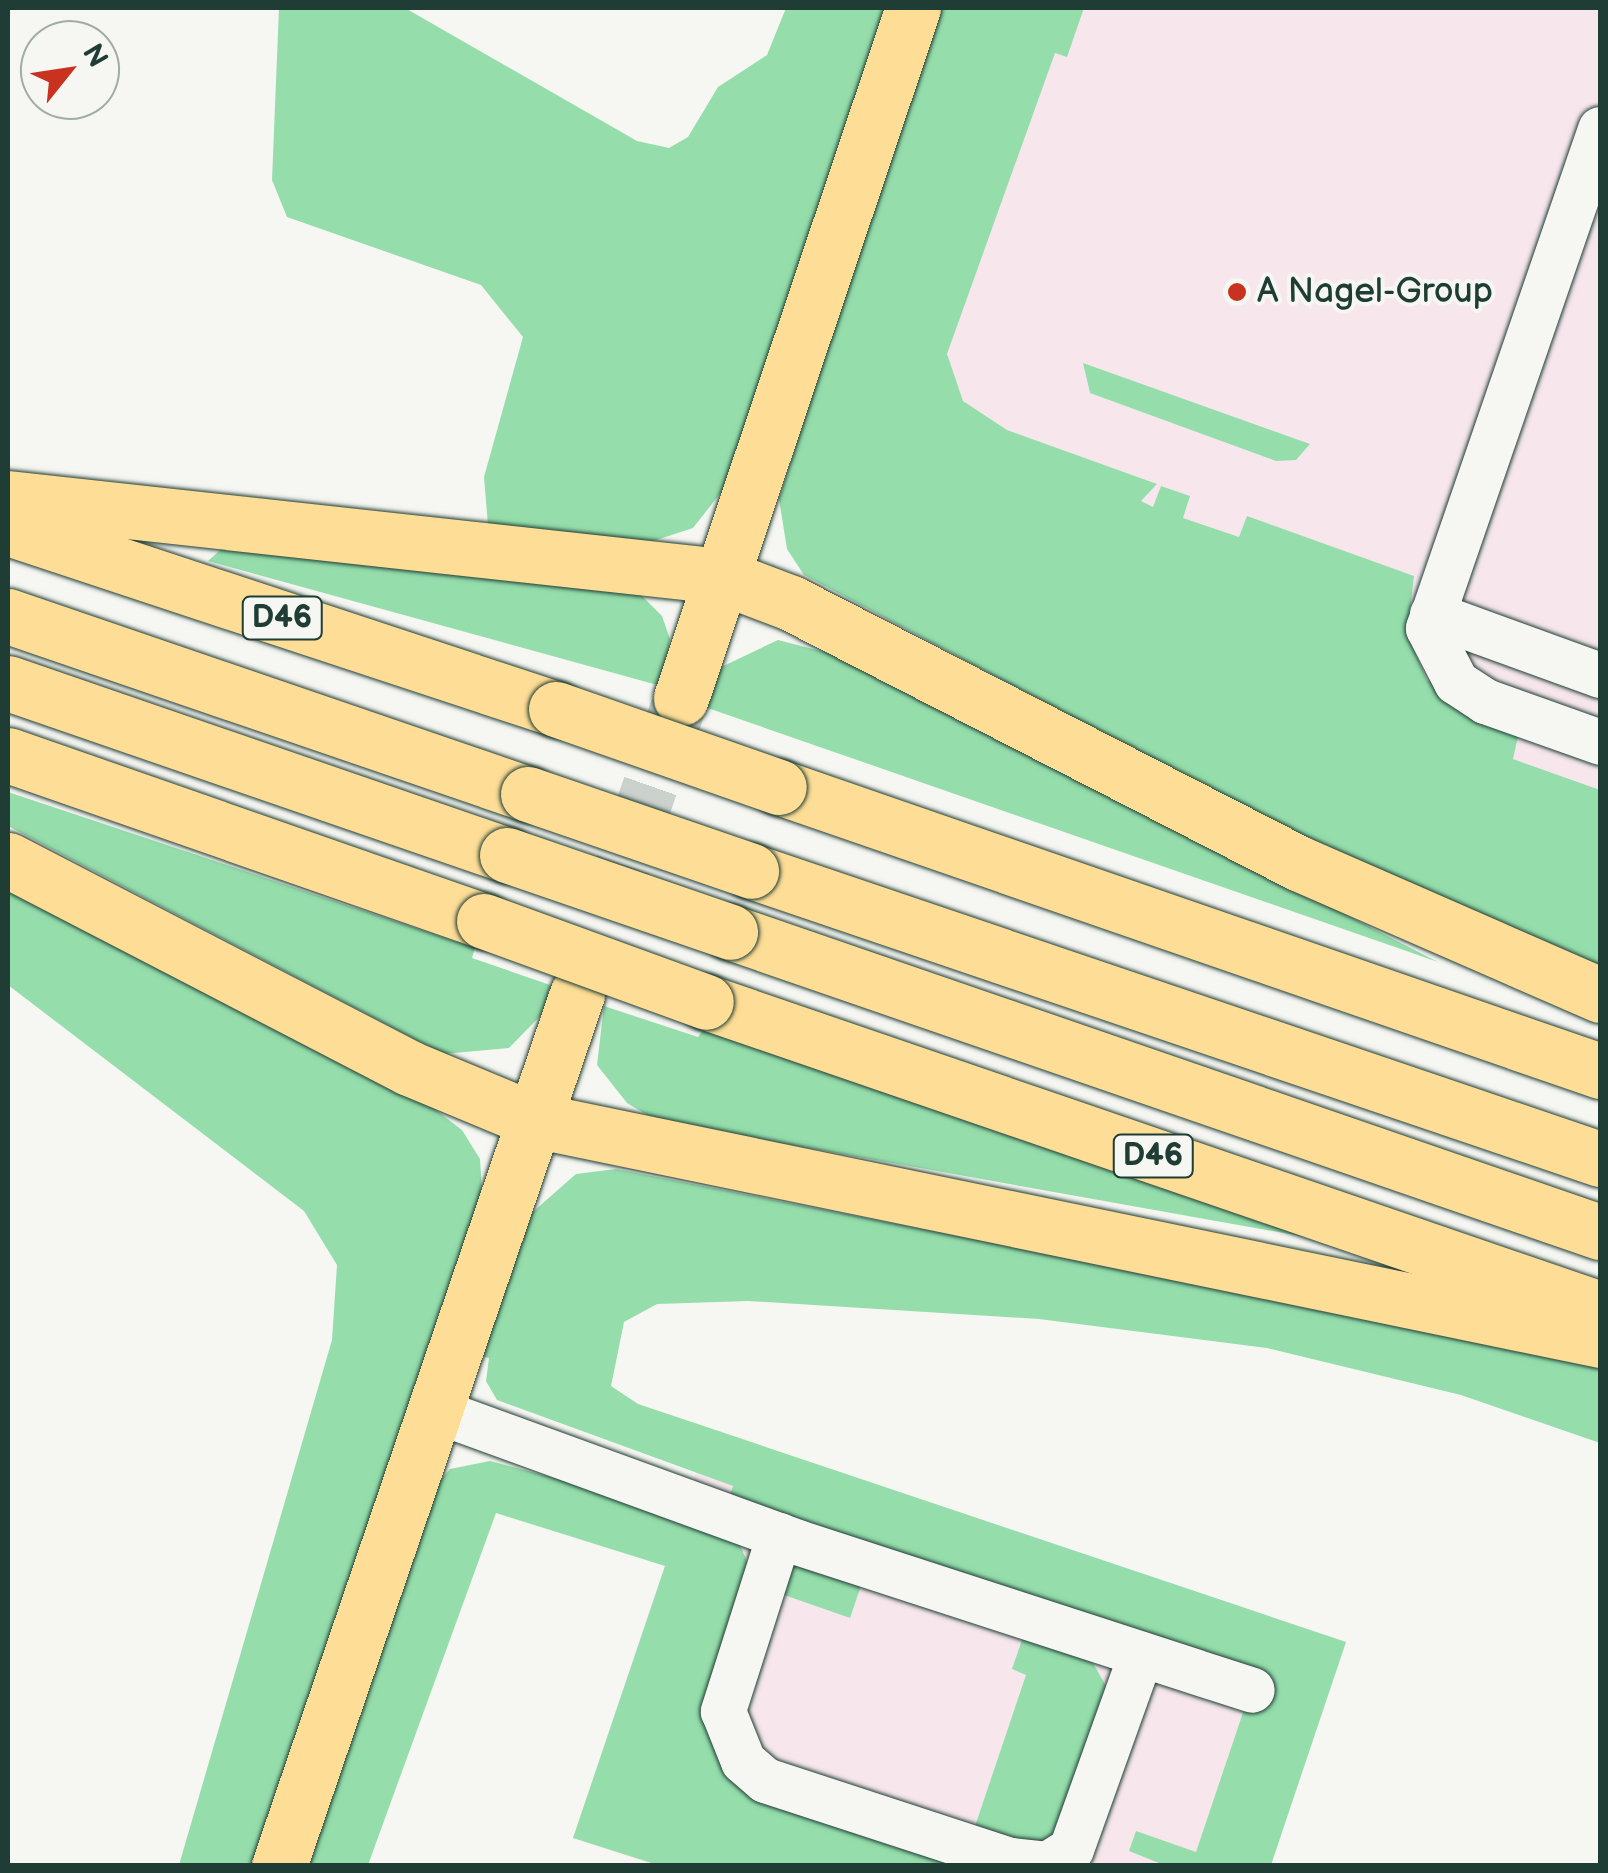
<!DOCTYPE html>
<html>
<head>
<meta charset="utf-8">
<style>
  body { margin:0 }
  #map { position:relative; width:1608px; height:1873px; overflow:hidden; background:#f6f6f2; font-family:"Balsamiq Sans",sans-serif }
  div>[style] { position:absolute }
  .built>* { inset:0; background:#f7e7ed }
  .green>* { inset:0; background:#95deac }
  .major-tunnel>* { height:55px; margin-top:-27.5px; transform-origin:0; background:repeating-linear-gradient(90deg,#cbd1cc 0 55px,transparent 0 83px) }
  .roads { filter:drop-shadow(0 0 2px #1f3d34) drop-shadow(0 0 2px #1f3d34) }
  .minor>* { height:45px; margin:-22.5px; padding:0 22.5px; transform-origin:22.5px; border-radius:22.5px; background:#f6f6f2 }
  .major>* { height:55px; margin:-27.5px; padding:0 27.5px; transform-origin:27.5px; border-radius:27.5px; background:#fedd96 }
  .highway>* { height:55px; margin:-27.5px; padding:0 27.5px; transform-origin:27.5px; border-radius:27.5px; background:#fedd96 }
  .bridges { filter:drop-shadow(0 0 2px #1f3d34) drop-shadow(0 0 2px #1f3d34) }
  .highway-bridge>* { height:55px; margin:-27.5px; padding:0 27.5px; transform-origin:27.5px; border-radius:27.5px; background:#fedd96 }
  .dots>* { width:28px; height:28px; translate:-50% -50%; box-sizing:border-box; border:5px solid #f6f6f2; border-radius:50% }
  span { translate:-50% -50%; white-space:nowrap; text-align:center; line-height:1.15; -webkit-text-stroke:8px #f6f6f2; paint-order:stroke }
  .shield-label span { padding:2px 8px; background:#f6f6f2; border:2px solid; border-radius:8px; -webkit-text-stroke-width:0 }
  .shield-label { font-size:32px; color:#1f3d34; font-weight:700 }
  .poi-label { font-size:35px; color:#1f3d34 }
  .left { translate:0 -50%; text-align:left }
  .frame { position:absolute; inset:0; border:10px solid #1f3d34; pointer-events:none }
  .north { position:absolute; left:20px; top:20px; width:100px; height:100px; box-sizing:border-box; background:#f6f6f2; border:2px solid #a0aca6; border-radius:50%; rotate:60deg; font-size:28px; font-weight:700; line-height:40px; text-align:center; color:#1f3d34 }
  .north::after { content:''; display:block; margin:auto; width:35px; height:45px; background:#c8321e; clip-path:polygon(50% 0,100% 100%,50% 72%,0 100%) }
</style>
</head>
<body>
<div id="map">
  <div class="built">
    <div style="clip-path:polygon(1034px 8px,1600px 8px,1600px 863px,916px 457px)"></div>
    <div style="clip-path:polygon(711px 1429px,1346px 1642px,1271px 1865px,658px 1866px,573px 1838px)"></div>
  </div>
  <div class="green">
    <div style="clip-path:polygon(279px 8px,405px 8px,637px 141px,669px 148px,688px 137px,718px 87px,767px 55px,786px 8px,890px 8px,723px 490px,693px 528px,644px 544px,488px 525px,484px 477px,523px 337px,481px 285px,287px 217px,272px 180px)"></div>
    <div style="clip-path:polygon(935px 8px,1084px 8px,1067px 57px,1055px 53px,947px 354px,963px 401px,1007px 430px,1157px 484px,1141px 501px,1153px 507px,1161px 486px,1190px 496px,1183px 518px,1239px 537px,1247px 516px,1414px 576px,1407px 635px,1427px 680px,1519px 732px,1513px 759px,1600px 790px,1600px 974px,1300px 837px,804px 575px,787px 549px,779px 499px)"></div>
    <div style="clip-path:polygon(1083px 363px,1310px 444px,1296px 460px,1276px 461px,1090px 393px)"></div>
    <div style="clip-path:polygon(226px 545px,634px 588px,662px 616px,670px 639px,661px 686px,208px 561px)"></div>
    <div style="clip-path:polygon(778px 640px,840px 656px,1438px 962px,699px 705px,717px 669px)"></div>
    <div style="clip-path:polygon(8px 792px,475px 948px,472px 958px,556px 987px,549px 1007px,509px 1048px,443px 1054px,8px 826px)"></div>
    <div style="clip-path:polygon(8px 886px,424px 1101px,462px 1130px,480px 1159px,483px 1208px,258px 1865px,179px 1865px,332px 1340px,337px 1265px,304px 1211px,8px 985px)"></div>
    <div style="clip-path:polygon(604px 1006px,698px 1037px,704px 1029px,1306px 1237px,657px 1121px,627px 1103px,597px 1065px)"></div>
    <div style="clip-path:polygon(616px 1169px,1600px 1362px,1600px 1443px,1461px 1395px,1267px 1348px,1039px 1319px,748px 1301px,657px 1304px,624px 1322px,611px 1386px,638px 1404px,1346px 1642px,1271px 1865px,1164px 1865px,1129px 1851px,1136px 1831px,1196px 1852px,1256px 1674px,730px 1495px,733px 1486px,497px 1400px,486px 1381px,489px 1358px,477px 1355px,527px 1217px,576px 1174px)"></div>
    <div style="clip-path:polygon(490px 1461px,620px 1495px,740px 1545px,753px 1576px,718px 1735px,1007px 1865px,658px 1865px,573px 1838px,665px 1566px,496px 1513px,368px 1865px,303px 1866px,437px 1484px,450px 1469px)"></div>
    <div style="clip-path:polygon(804px 1563px,862px 1583px,850px 1618px,770px 1590px,786px 1569px)"></div>
    <div style="clip-path:polygon(1023px 1637px,1093px 1663px,1107px 1688px,1058px 1831px,1041px 1847px,972px 1835px,1026px 1675px,1012px 1669px)"></div>
  </div>
  <div class="major-tunnel">
    <div style="left:577px;top:994px;width:311px;rotate:-70.6deg"></div>
  </div>
  <div class="roads">
    <div class="minor">
      <div style="left:1600px;top:129px;width:528px;rotate:109.02deg"></div>
      <div style="left:1428px;top:628px;width:61px;rotate:62.6deg"></div>
      <div style="left:1456px;top:682px;width:35px;rotate:33deg"></div>
      <div style="left:1485px;top:701px;width:122px;rotate:19.6deg"></div>
      <div style="left:1432px;top:614px;width:179px;rotate:20deg"></div>
      <div style="left:435px;top:1410px;width:385px;rotate:20deg"></div>
      <div style="left:797px;top:1542px;width:478px;rotate:18deg"></div>
      <div style="left:779px;top:1535px;width:185px;rotate:107.7deg"></div>
      <div style="left:723px;top:1711px;width:54px;rotate:68.2deg"></div>
      <div style="left:743px;top:1761px;width:29px;rotate:41deg"></div>
      <div style="left:765px;top:1780px;width:258px;rotate:18.1deg"></div>
      <div style="left:1010px;top:1860px;width:37px;rotate:6deg"></div>
      <div style="left:1047px;top:1864px;width:28px;rotate:-32deg"></div>
      <div style="left:1071px;top:1849px;width:207px;rotate:-70.3deg"></div>
    </div>
    <div class="major">
      <div style="left:681px;top:698px;width:728px;rotate:-71.42deg"></div>
      <div style="left:279px;top:1866px;width:922px;rotate:-71.13deg"></div>
    </div>
    <div class="highway">
      <div style="left:8px;top:498px;width:716px;rotate:6.25deg"></div>
      <div style="left:720px;top:576px;width:76px;rotate:20.8deg"></div>
      <div style="left:791px;top:603px;width:570px;rotate:27.15deg"></div>
      <div style="left:1298px;top:863px;width:330px;rotate:23.6deg"></div>
      <div style="left:8px;top:528px;width:577px;rotate:18.28deg"></div>
      <div style="left:8px;top:616px;width:550px;rotate:18.9deg"></div>
      <div style="left:8px;top:683px;width:528px;rotate:19.02deg"></div>
      <div style="left:8px;top:755px;width:504px;rotate:19.23deg"></div>
      <div style="left:779px;top:787px;width:869px;rotate:19.08deg"></div>
      <div style="left:8px;top:860px;width:452px;rotate:27.4deg"></div>
      <div style="left:409px;top:1068px;width:135px;rotate:22.6deg"></div>
      <div style="left:534px;top:1120px;width:1088px;rotate:11.66deg"></div>
      <div style="left:751px;top:871px;width:897px;rotate:18.74deg"></div>
      <div style="left:730px;top:932px;width:920px;rotate:19.03deg"></div>
      <div style="left:706px;top:1002px;width:945px;rotate:18.95deg"></div>
    </div>
  </div>
  <div class="bridges">
    <div class="highway-bridge">
      <div style="left:556px;top:709px;width:236px;rotate:19.3deg"></div>
      <div style="left:528px;top:794px;width:236px;rotate:19deg"></div>
      <div style="left:507px;top:855px;width:236px;rotate:19deg"></div>
      <div style="left:484px;top:921px;width:236px;rotate:20deg"></div>
    </div>
  </div>
  <div class="dots">
    <div style="left:1237px;top:292px;background:#c8321e"></div>
  </div>
  <div class="shield-label">
    <span style="left:282px;top:618px">D46</span>
    <span style="left:1153px;top:1156px">D46</span>
  </div>
  <div class="poi-label">
    <span class="left" style="left:1257px;top:292px">A Nagel-Group</span>
  </div>
  <div class="frame"></div>
  <div class="north">N</div>
</div>
</body>
</html>
